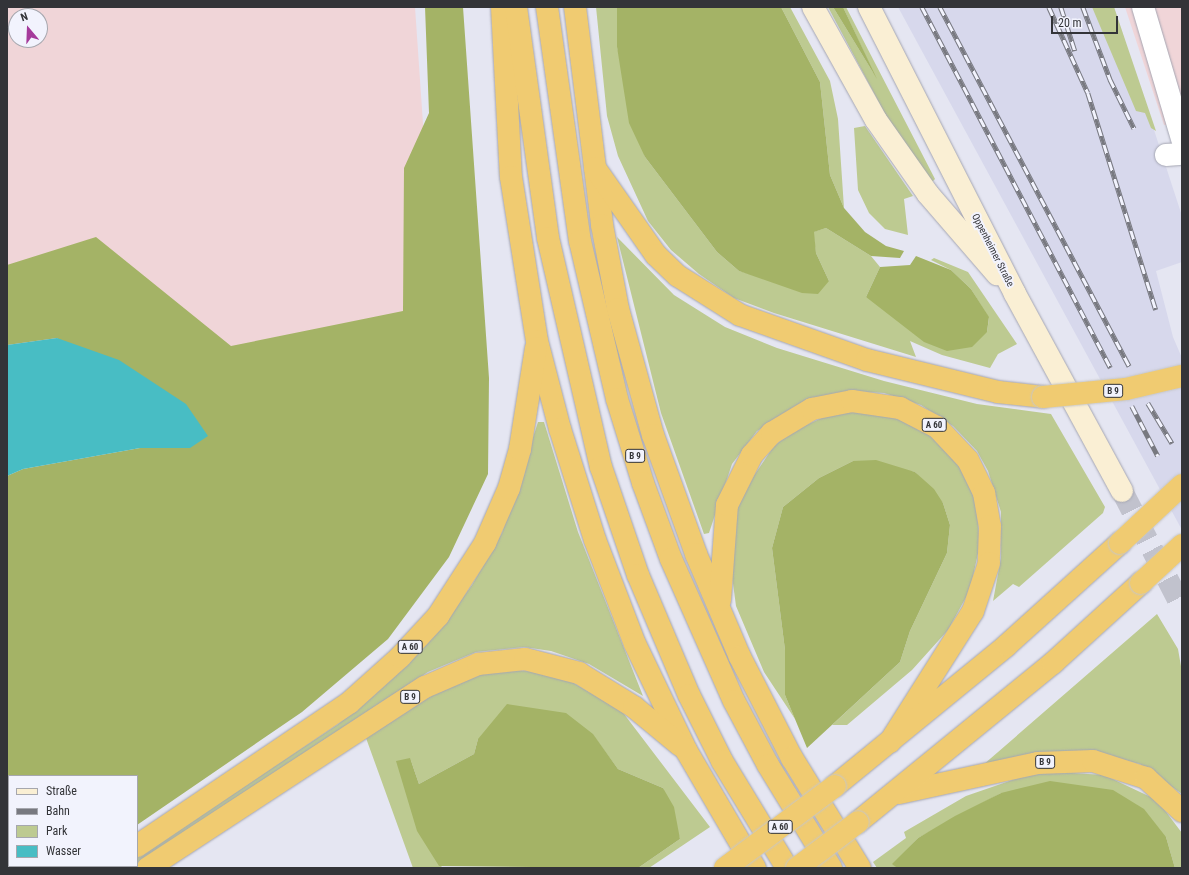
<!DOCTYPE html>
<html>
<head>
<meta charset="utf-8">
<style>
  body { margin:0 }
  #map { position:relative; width:1189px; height:875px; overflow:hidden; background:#e5e6f2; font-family:"Roboto Condensed",sans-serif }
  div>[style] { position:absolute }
  .built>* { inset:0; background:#d7d8ec }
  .industrial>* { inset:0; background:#f0d5d8 }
  .green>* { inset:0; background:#bdca91 }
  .forest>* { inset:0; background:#a4b366 }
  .water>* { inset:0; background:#48bdc4 }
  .secondary-tunnel>* { height:22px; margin-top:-11px; transform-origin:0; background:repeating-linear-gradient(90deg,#c1c2cd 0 22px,transparent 0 33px) }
  .roads { filter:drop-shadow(0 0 1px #a5a6b2) drop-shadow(0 0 1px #a5a6b2) }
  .street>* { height:22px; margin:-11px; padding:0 11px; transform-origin:11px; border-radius:11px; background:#fff }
  .secondary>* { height:22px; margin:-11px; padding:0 11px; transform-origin:11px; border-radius:11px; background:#faefd4 }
  .highway>* { height:22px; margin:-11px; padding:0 11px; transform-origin:11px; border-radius:11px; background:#f0cb71 }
  .rail>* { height:4.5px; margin-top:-2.25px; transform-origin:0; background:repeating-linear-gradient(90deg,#f2f3fd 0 9px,#787980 0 18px); box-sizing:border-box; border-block:1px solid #787980 }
  .bridges { filter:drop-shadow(0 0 1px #c6c6c7) drop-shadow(0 0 1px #c6c6c7) }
  .highway-bridge>* { height:22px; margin:-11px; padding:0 11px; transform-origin:11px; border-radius:11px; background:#f0cb71 }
  span { translate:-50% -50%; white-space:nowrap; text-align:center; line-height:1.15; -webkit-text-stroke:4px #f2f3fd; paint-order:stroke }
  .shield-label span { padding:1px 3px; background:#f2f3fd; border:1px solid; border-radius:3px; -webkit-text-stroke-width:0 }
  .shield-label { font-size:9px; color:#333438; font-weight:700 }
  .street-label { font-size:10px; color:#333438 }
  .frame { position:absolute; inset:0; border:8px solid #333438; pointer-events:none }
  .legend { position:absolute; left:8px; top:775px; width:130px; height:92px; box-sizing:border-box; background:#f2f3fd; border:1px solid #a6a7ae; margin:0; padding:5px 7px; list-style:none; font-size:12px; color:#333438 }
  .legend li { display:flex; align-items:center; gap:8px; height:20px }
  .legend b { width:20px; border:1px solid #a6a7ae }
  .north { position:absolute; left:8px; top:8px; width:40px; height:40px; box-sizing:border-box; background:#f2f3fd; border:1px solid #a6a7ae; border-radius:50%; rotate:341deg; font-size:11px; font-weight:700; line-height:16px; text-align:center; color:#333438 }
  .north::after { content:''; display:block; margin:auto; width:14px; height:18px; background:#a53a9b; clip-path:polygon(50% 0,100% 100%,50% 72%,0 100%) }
  .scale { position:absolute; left:1051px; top:16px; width:67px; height:18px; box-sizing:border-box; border:2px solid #333438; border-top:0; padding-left:5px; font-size:12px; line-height:14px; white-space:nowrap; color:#333438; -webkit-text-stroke:3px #f2f3fd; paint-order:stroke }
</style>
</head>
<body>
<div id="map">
  <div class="built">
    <div style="clip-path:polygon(898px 7px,1114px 7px,1182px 216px,1182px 262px,1156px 271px,1173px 337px,1182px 358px,1182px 530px)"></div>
  </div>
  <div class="industrial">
    <div style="clip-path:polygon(evenodd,7px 7px,415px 7px,439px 357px,7px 410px,7px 7px,16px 16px,40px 16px,40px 40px,16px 40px,16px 16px)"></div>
    <div style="clip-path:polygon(1125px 7px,1182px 7px,1182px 126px,1164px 125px)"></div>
  </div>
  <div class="green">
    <div style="clip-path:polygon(596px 7px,617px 7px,617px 47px,645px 157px,717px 252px,739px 271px,765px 278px,829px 281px,816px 253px,813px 232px,826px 228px,871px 256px,880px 267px,866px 297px,987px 332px,989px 318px,971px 289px,951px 270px,931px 260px,934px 258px,968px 272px,1017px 344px,998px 354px,990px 368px,942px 355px,910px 341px,916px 357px,774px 313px,734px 298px,699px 274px,671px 250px,648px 221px,618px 156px,607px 116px)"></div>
    <div style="clip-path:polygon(781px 7px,790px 7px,830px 81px,838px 119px,844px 208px,830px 175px,820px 82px)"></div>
    <div style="clip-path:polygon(828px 7px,833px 7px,874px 74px,843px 7px,846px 7px,935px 179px,932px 182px,885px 114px)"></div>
    <div style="clip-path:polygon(1092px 7px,1114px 7px,1156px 131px,1151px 128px,1145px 113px,1136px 111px)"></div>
    <div style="clip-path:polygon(865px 126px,913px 196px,904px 199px,908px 235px,885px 229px,869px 213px,858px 190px,854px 128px)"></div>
    <div style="clip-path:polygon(617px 237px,674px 295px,725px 327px,777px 348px,884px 381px,977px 404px,1051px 414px,1105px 507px,1103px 513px,1019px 587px,1013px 584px,993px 601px,1001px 558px,1001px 512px,988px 471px,977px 451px,953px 426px,921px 405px,884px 393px,852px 391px,809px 399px,757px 431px,732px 464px,709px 533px,704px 534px,661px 413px)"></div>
    <div style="clip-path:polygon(856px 411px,883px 414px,917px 426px,940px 443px,963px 470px,976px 503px,980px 544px,970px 590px,948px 630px,912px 670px,847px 725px,832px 725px,900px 662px,910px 631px,947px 553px,950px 525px,943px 503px,915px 472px,853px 461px,819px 478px,783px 507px,772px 548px,785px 650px,785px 695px,795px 719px,764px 672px,736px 606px,732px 576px,733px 522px,741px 495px,774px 446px,795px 430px,824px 417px)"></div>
    <div style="clip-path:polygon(538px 422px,544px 422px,578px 532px,643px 696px,589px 664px,551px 651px,524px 647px,476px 652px,428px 672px,137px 863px,137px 857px,337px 725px,374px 695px,442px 626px,472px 585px,502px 533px)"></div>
    <div style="clip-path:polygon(1157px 614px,1178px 649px,1182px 672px,1182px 794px,1140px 764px,1089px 751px,1021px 756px,983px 765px)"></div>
    <div style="clip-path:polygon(490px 670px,554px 672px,621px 710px,710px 827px,649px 868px,638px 868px,680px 839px,663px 788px,618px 769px,593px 735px,478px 739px,474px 754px,419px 784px,410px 758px,442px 868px,413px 868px,366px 738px,419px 697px)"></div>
    <div style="clip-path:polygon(1056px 772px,1104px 775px,1157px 800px,1182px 833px,1182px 868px,1175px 868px,1166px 837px,1001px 793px,918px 838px,893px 864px,897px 868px,877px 868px,873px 862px,906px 838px,904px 832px,966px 796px,1024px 776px)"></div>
  </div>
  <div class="forest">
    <div style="clip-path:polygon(425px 7px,463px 7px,489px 378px,488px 474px,449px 557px,388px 639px,302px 712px,137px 825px,137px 776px,9px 776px,9px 866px,80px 866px,7px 868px,7px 476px,23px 469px,140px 448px,190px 448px,57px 338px,7px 345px,7px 265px,96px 237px,231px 346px,403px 311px,404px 168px,429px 113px)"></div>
    <div style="clip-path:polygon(617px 7px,781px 7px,820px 82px,830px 175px,844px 208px,865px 232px,886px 246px,904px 251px,900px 258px,871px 256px,826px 228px,814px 232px,816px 253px,829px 281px,818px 294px,802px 293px,739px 271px,717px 252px,645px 157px,629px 123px,617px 47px)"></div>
    <div style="clip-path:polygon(833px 7px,843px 7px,877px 79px)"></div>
    <div style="clip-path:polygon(916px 256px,951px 270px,971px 289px,989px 317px,987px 332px,972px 347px,947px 351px,924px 342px,866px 297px,880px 267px,910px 265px)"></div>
    <div style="clip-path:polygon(876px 460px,915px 472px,934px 489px,943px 503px,950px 525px,947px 553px,910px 631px,900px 662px,807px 748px,785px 695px,785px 650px,772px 548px,783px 507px,819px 478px,853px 461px)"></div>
    <div style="clip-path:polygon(507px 704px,566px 713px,593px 734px,618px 769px,663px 788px,674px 807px,680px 839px,638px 868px,439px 866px,417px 831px,396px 761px,410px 758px,419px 784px,474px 754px,478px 739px)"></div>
    <div style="clip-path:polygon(1050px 781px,1113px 790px,1144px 809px,1166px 837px,1175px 868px,897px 868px,892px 864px,918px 838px,955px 816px,1001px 793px)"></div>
  </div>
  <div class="water">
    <div style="clip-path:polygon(57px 338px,119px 360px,186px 404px,208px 436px,190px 448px,140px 448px,23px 469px,7px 476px,7px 345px)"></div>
  </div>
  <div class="secondary-tunnel">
    <div style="left:1122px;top:491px;width:131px;rotate:62.7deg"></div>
  </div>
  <div class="roads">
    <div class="street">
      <div style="left:1143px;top:7px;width:138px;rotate:73.5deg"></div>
      <div style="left:1166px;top:155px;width:16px;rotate:-4deg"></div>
    </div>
    <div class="secondary">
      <div style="left:813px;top:7px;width:129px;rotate:60.9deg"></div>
      <div style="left:876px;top:120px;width:90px;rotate:54.9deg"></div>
      <div style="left:928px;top:194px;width:106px;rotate:49.2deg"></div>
      <div style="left:869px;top:7px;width:322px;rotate:63deg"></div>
      <div style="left:1015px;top:294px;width:224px;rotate:61.5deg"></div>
    </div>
    <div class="highway">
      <div style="left:502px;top:7px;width:170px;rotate:87deg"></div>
      <div style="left:511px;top:177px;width:166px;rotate:81deg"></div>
      <div style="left:537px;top:341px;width:91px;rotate:75.4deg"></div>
      <div style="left:560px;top:429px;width:116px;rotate:72.5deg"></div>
      <div style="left:595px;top:540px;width:111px;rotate:69deg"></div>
      <div style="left:635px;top:644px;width:118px;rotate:64.3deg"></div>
      <div style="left:686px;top:750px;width:137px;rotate:59.7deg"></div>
      <div style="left:516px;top:7px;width:233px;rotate:82.1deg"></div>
      <div style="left:548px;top:238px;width:235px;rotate:77deg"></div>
      <div style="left:601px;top:467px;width:114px;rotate:71.1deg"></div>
      <div style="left:638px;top:575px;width:130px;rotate:67deg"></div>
      <div style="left:689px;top:695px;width:74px;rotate:63.4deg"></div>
      <div style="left:722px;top:761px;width:125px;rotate:58.7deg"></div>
      <div style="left:547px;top:7px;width:236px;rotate:82deg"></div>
      <div style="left:580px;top:241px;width:162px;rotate:76.8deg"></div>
      <div style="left:617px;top:399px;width:88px;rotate:72.8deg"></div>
      <div style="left:643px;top:483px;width:81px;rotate:69.8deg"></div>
      <div style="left:671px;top:559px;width:155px;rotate:66.1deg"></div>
      <div style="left:734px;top:701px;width:72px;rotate:62deg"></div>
      <div style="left:768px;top:765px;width:121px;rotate:58.5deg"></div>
      <div style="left:575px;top:7px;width:220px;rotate:82.9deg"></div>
      <div style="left:602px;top:225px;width:86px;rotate:79.2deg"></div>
      <div style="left:618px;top:309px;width:131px;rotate:74.5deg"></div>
      <div style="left:653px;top:435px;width:127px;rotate:70.1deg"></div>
      <div style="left:696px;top:554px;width:112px;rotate:66.9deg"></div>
      <div style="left:740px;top:657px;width:114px;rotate:62.8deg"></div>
      <div style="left:792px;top:758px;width:129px;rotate:58.3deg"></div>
      <div style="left:595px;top:168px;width:106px;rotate:55deg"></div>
      <div style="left:656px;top:255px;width:30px;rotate:44deg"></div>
      <div style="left:678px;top:276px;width:73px;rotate:32.2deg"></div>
      <div style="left:740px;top:315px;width:135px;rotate:19.5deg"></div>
      <div style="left:867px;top:360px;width:135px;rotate:13.7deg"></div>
      <div style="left:998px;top:392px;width:45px;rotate:6.3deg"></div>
      <div style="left:720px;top:600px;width:95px;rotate:-85.8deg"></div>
      <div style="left:727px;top:505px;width:56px;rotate:-63.4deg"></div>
      <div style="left:752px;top:455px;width:30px;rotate:-48deg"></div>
      <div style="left:772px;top:433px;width:47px;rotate:-31deg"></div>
      <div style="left:812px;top:409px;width:41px;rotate:-11.3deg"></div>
      <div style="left:852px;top:401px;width:49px;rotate:8.3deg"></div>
      <div style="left:900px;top:408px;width:42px;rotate:27.2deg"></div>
      <div style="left:937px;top:427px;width:45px;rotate:46.8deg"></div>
      <div style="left:968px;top:460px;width:37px;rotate:64deg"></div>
      <div style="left:984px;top:493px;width:34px;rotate:80deg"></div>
      <div style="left:990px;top:526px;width:37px;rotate:92deg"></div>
      <div style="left:989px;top:563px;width:51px;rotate:108.4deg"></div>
      <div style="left:973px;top:611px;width:155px;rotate:122.4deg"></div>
      <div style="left:835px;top:786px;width:222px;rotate:-39.3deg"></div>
      <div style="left:1007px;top:645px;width:152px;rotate:-42.1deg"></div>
      <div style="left:899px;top:793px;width:142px;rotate:-12.2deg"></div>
      <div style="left:1038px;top:763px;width:55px;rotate:-2.1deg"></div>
      <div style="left:1093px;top:761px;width:56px;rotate:17.8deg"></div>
      <div style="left:1146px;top:778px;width:49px;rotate:42.5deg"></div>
      <div style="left:858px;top:822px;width:252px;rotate:-39.2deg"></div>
      <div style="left:1053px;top:663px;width:119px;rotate:-42.3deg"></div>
      <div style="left:137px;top:846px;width:256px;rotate:-34deg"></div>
      <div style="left:349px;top:703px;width:69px;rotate:-42deg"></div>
      <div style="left:400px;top:657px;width:56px;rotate:-47.2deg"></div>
      <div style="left:438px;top:616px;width:87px;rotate:-57.2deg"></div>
      <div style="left:485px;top:543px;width:60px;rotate:-66.4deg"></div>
      <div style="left:509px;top:488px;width:41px;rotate:-74.2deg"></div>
      <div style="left:520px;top:449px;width:102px;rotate:-81deg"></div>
      <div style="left:103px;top:868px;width:4px;rotate:-34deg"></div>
      <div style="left:148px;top:868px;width:331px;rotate:-33.2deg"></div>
      <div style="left:425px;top:687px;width:58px;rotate:-23.5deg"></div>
      <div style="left:478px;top:664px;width:47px;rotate:-6.1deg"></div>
      <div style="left:525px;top:659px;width:56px;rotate:14.5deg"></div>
      <div style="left:579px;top:673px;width:65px;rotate:31.7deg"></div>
      <div style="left:634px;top:707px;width:60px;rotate:39.6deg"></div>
    </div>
  </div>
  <div class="rail">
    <div style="left:922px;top:7px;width:407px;rotate:62.4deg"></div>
    <div style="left:940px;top:7px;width:406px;rotate:62.2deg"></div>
    <div style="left:1049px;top:7px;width:94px;rotate:65.6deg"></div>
    <div style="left:1088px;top:93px;width:227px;rotate:72.6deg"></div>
    <div style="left:1061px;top:7px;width:46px;rotate:72.3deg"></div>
    <div style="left:1083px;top:7px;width:77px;rotate:69.4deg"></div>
    <div style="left:1110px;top:79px;width:55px;rotate:63.9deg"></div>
    <div style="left:1148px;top:403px;width:47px;rotate:59deg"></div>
    <div style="left:1132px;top:406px;width:56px;rotate:62.5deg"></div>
  </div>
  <div class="bridges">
    <div class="highway-bridge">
      <div style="left:1043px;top:397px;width:83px;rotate:-5.5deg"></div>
      <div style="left:1126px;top:389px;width:57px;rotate:-13.1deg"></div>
      <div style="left:1120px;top:543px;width:85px;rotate:-43.1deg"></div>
      <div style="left:1141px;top:583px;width:56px;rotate:-42.8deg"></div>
      <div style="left:725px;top:868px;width:137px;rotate:-36.7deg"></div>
      <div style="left:797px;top:868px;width:76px;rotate:-37deg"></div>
    </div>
  </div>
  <div class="shield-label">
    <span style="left:1113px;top:391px">B 9</span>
    <span style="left:934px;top:425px">A 60</span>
    <span style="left:635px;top:456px">B 9</span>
    <span style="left:410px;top:647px">A 60</span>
    <span style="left:410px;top:697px">B 9</span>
    <span style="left:1045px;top:762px">B 9</span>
    <span style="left:780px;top:827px">A 60</span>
  </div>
  <div class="street-label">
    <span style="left:993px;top:250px;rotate:63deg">Oppenheimer Straße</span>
  </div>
  <div class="frame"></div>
  <ul class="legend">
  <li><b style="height:5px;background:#faefd4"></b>Straße</li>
  <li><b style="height:5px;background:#787980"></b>Bahn</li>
  <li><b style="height:11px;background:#bdca91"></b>Park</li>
  <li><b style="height:11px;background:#48bdc4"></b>Wasser</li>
  </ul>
  <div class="north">N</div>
  <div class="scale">20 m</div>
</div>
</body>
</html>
